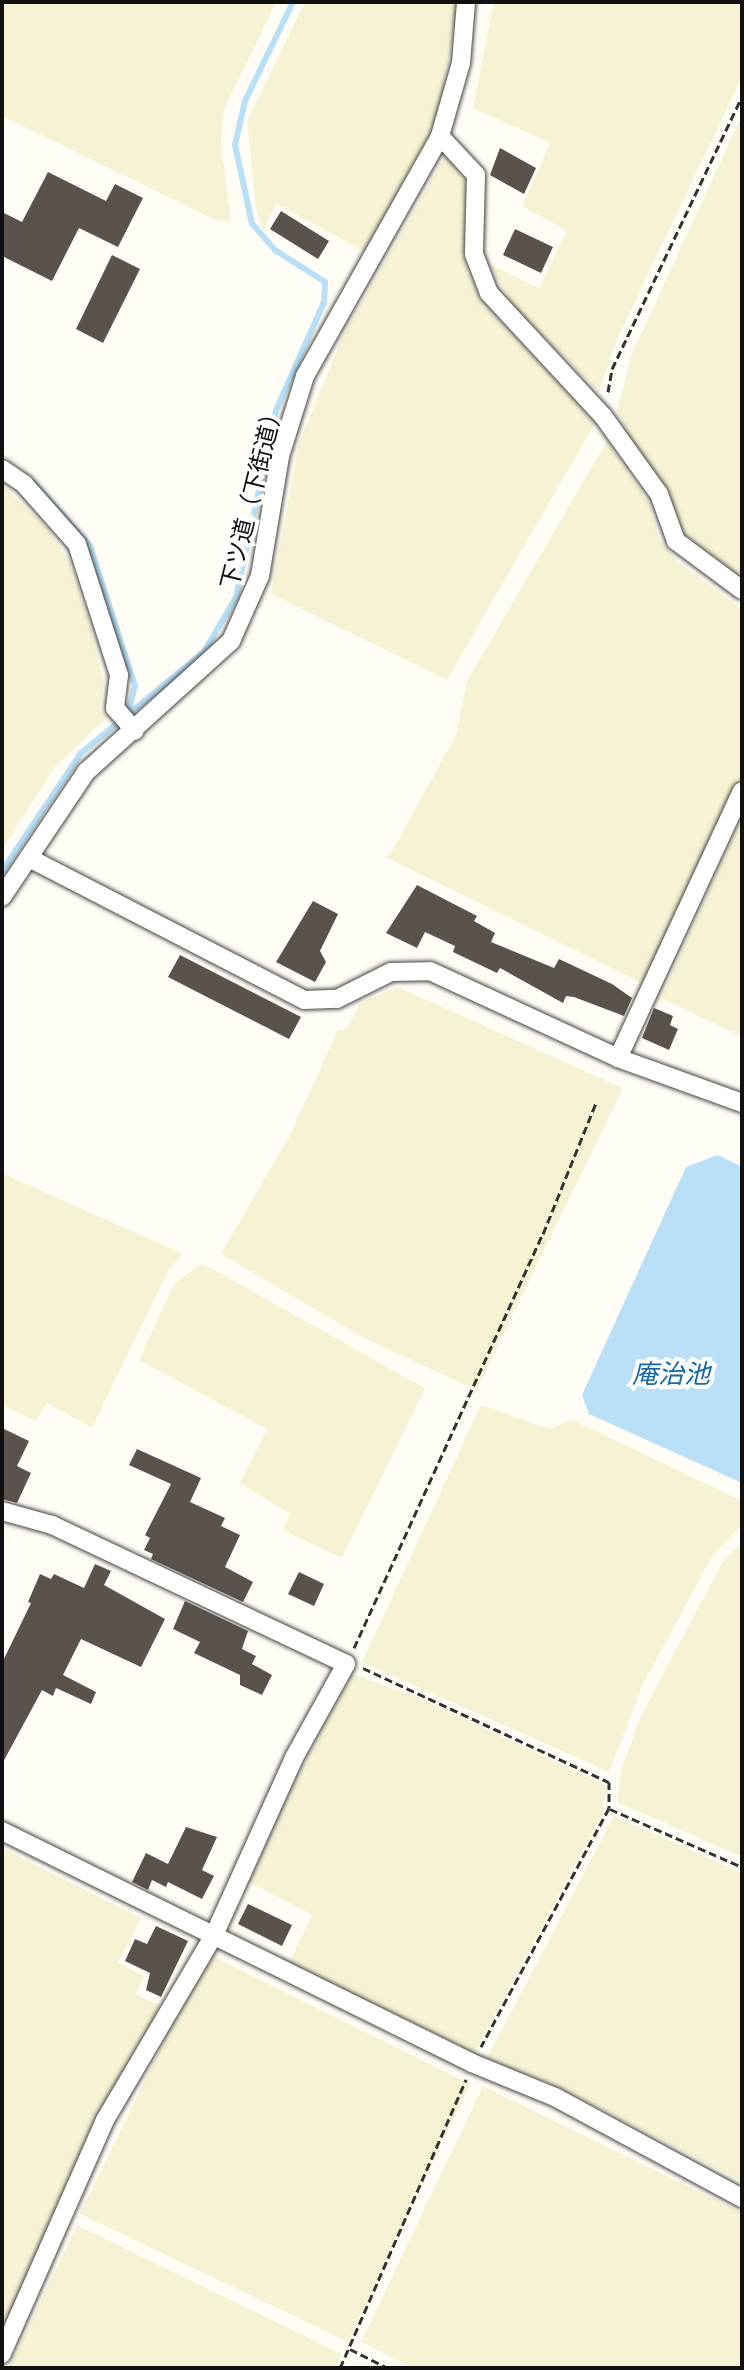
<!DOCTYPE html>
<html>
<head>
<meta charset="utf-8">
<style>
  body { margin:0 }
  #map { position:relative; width:744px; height:2370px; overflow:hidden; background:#fffdf5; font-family:Literata,"Noto Sans JP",serif }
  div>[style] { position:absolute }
  .farmland>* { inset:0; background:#f6f3d4 }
  .water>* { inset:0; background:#b9e0f7 }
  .stream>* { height:6px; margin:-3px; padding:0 3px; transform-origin:3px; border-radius:3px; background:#b9e0f7 }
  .building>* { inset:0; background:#5a524d }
  .path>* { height:3px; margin-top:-1.5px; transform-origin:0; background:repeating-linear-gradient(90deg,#333 0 8px,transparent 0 12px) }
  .roads { filter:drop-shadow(0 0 2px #444) drop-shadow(0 0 2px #444) }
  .minor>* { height:18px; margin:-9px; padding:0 9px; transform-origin:9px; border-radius:9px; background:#fff }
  span { translate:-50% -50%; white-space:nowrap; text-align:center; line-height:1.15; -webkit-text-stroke:8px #fff; paint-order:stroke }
  .street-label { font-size:24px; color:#111 }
  .water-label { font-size:26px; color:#1768a6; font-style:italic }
  .frame { position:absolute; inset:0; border:4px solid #111; pointer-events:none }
</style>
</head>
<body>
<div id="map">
  <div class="farmland">
    <div style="clip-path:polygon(2px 2px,276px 2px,223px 112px,221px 144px,231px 221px,215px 220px,2px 116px)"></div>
    <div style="clip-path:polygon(305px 2px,459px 2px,437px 121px,364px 251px,276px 204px,263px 232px,256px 208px,247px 121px)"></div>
    <div style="clip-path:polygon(494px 2px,742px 2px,742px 77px,618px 337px,599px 392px,513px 306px,489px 264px,539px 288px,567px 231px,522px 206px,550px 143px,473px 108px)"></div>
    <div style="clip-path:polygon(742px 115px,742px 582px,680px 531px,669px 492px,635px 449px,617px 411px,632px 354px)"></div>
    <div style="clip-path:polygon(446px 155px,469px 187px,466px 266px,478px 296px,595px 423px,447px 680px,271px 594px,299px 443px,343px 335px)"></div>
    <div style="clip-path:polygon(607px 441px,648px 501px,660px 540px,678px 562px,742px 609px,742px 777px,726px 802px,646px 985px,373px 851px,385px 857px,392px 851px,456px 735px,467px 681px)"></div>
    <div style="clip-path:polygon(2px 485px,47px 528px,69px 561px,88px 617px,104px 682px,100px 707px,107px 717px,54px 768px,2px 850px)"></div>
    <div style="clip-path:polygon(742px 816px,742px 1037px,661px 998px)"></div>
    <div style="clip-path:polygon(398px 987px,623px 1088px,476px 1390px,364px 1338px,221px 1254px,290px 1135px,338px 1030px,347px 1029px,360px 1003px)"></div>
    <div style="clip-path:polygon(2px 1173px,183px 1254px,168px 1271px,92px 1428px,47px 1403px,36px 1421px,2px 1405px)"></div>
    <div style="clip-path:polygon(202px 1263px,425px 1388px,342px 1558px,283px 1530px,290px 1514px,240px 1483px,267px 1429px,139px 1360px,174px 1284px)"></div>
    <div style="clip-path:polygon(481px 1405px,549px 1429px,573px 1420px,742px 1501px,742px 1525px,713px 1555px,643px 1684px,609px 1772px,362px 1662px)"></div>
    <div style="clip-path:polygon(742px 1542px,742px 1857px,617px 1802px,621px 1770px,640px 1718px,724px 1559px)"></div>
    <div style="clip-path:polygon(352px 1674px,420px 1698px,607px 1786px,602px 1814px,475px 2053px,289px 1963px,312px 1915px,249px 1882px,290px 1790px)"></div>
    <div style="clip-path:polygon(614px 1816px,742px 1873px,742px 2181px,549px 2083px,487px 2058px)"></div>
    <div style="clip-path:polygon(2px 1848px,141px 1918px,118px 1963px,144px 1976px,136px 1995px,160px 2005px,2px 2336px)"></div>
    <div style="clip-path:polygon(207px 1953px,470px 2084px,348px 2342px,80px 2214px)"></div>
    <div style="clip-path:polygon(483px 2086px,742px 2213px,742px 2368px,413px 2368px,361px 2342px)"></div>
    <div style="clip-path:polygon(77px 2225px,342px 2354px,335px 2368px,9px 2368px)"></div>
  </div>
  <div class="water">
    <div style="clip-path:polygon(718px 1155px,742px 1167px,742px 1483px,589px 1414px,582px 1395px,686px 1167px)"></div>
  </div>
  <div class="stream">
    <div style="left:34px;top:483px;width:84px;rotate:48.4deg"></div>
    <div style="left:90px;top:546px;width:147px;rotate:72.2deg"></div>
    <div style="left:135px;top:686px;width:25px;rotate:104deg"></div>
    <div style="left:2px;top:871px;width:142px;rotate:-56.2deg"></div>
    <div style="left:81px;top:753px;width:159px;rotate:-39.4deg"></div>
    <div style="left:204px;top:652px;width:64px;rotate:-59.8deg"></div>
    <div style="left:236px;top:597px;width:191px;rotate:-77.9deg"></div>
    <div style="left:276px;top:410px;width:118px;rotate:-66deg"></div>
    <div style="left:324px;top:302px;width:20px;rotate:-87deg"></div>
    <div style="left:325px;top:282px;width:59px;rotate:-147.4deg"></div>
    <div style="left:275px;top:250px;width:35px;rotate:-131deg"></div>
    <div style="left:252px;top:224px;width:81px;rotate:-102.1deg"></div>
    <div style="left:235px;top:145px;width:45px;rotate:-77.2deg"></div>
    <div style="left:245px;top:101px;width:110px;rotate:-64.1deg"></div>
  </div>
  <div class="building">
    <div style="clip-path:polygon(500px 148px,536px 168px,524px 194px,490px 175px)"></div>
    <div style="clip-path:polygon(48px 172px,106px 201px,115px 184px,143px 198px,118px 247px,79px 228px,52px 281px,2px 256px,2px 212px,22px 222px)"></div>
    <div style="clip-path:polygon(281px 211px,329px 241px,318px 259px,270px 229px)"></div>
    <div style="clip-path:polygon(515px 229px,553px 247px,541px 273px,503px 255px)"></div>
    <div style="clip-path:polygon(112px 255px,140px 269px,103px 343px,76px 329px)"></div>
    <div style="clip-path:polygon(417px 885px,477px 916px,474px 921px,495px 933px,491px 942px,554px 968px,559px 959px,612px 984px,632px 998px,624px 1016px,574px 997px,566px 996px,563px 1003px,500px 968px,497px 973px,453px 952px,455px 946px,425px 932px,417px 948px,386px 933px)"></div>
    <div style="clip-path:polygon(313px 901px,338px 914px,320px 951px,326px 962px,315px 982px,276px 962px)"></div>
    <div style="clip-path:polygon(180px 955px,301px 1017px,289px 1039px,168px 977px)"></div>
    <div style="clip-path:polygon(654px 1008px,673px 1016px,670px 1025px,678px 1029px,669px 1050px,642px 1038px)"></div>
    <div style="clip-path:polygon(2px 1428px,29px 1441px,17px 1466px,31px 1473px,17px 1503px,2px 1499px)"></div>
    <div style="clip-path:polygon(137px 1449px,201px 1478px,190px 1502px,225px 1518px,221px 1526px,240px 1535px,225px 1567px,253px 1582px,243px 1602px,151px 1559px,153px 1554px,144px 1550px,150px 1538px,145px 1535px,171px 1484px,129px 1465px)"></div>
    <div style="clip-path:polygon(95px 1564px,111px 1571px,104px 1585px,165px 1619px,141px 1667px,81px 1639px,63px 1675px,96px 1692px,91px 1704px,56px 1688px,53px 1696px,42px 1690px,2px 1764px,2px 1663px,31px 1603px,28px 1602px,40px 1574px,51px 1579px,54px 1574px,84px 1588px)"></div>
    <div style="clip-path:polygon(299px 1572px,324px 1584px,314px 1606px,288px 1594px)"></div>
    <div style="clip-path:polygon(185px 1601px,248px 1631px,242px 1649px,256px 1656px,252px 1664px,272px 1675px,262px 1695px,240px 1685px,240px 1675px,194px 1653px,200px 1642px,173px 1629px)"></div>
    <div style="clip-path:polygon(186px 1827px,217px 1837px,202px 1870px,214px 1876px,202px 1899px,168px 1882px,166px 1887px,152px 1880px,148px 1890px,132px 1882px,146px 1853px,168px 1864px)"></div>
    <div style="clip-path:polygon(248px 1904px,292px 1925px,282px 1946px,238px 1924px)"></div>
    <div style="clip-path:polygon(156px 1926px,188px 1941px,161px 1997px,146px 1990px,150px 1973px,125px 1961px,135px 1939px,147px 1944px)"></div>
  </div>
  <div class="path">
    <div style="left:608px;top:392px;width:23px;rotate:-80deg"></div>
    <div style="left:612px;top:369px;width:301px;rotate:-64.5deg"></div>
    <div style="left:354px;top:1648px;width:455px;rotate:-65.5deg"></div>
    <div style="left:543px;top:1234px;width:141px;rotate:-68deg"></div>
    <div style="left:363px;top:1668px;width:271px;rotate:24.9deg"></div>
    <div style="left:609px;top:1782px;width:26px;rotate:90deg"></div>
    <div style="left:609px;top:1808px;width:271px;rotate:118.2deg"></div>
    <div style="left:610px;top:1809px;width:144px;rotate:23.7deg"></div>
    <div style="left:350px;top:2349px;width:42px;rotate:26.6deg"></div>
    <div style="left:340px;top:2368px;width:315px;rotate:-66.4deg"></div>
  </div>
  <div class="roads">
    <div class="minor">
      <div style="left:440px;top:136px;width:53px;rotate:47.3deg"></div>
      <div style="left:476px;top:175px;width:79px;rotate:91.5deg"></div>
      <div style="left:474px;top:254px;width:42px;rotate:69deg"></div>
      <div style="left:489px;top:293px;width:168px;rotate:47.2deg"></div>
      <div style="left:603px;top:416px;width:96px;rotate:54.3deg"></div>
      <div style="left:659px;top:494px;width:50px;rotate:70.1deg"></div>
      <div style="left:676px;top:541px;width:82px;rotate:36.6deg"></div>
      <div style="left:2px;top:469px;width:27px;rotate:34deg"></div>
      <div style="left:24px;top:484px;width:80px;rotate:48.5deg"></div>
      <div style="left:77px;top:544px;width:138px;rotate:72.2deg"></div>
      <div style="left:119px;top:675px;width:33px;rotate:97deg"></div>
      <div style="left:115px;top:708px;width:30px;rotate:49deg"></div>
      <div style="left:31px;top:859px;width:307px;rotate:27.3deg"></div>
      <div style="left:304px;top:1000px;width:33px;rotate:-2deg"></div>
      <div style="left:337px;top:999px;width:60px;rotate:-26.6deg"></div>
      <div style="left:391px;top:972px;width:39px;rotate:-1deg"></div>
      <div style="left:430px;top:971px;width:207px;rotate:24.8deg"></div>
      <div style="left:618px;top:1058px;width:132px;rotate:19.9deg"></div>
      <div style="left:2px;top:897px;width:151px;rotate:-56.1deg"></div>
      <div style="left:86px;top:772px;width:195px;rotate:-42.1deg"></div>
      <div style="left:231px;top:641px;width:71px;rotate:-66deg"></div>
      <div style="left:260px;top:576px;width:122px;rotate:-80.5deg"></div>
      <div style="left:280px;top:456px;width:84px;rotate:-72.6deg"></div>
      <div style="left:305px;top:376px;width:275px;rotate:-60.6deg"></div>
      <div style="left:440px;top:136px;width:76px;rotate:-74deg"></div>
      <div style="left:461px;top:63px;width:61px;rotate:-85.3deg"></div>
      <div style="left:618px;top:1058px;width:294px;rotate:-65.1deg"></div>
      <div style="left:2px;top:1511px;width:52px;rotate:15.6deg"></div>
      <div style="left:52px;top:1525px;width:325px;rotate:25.3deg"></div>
      <div style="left:346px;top:1664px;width:107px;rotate:119deg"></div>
      <div style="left:294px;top:1758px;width:194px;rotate:114.3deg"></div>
      <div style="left:214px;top:1935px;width:215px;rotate:120.5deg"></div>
      <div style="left:105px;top:2120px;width:256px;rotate:113.8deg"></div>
      <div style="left:2px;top:1831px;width:524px;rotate:26.27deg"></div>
      <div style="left:472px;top:2063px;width:90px;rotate:22.3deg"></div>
      <div style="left:555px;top:2097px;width:213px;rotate:28.4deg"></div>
    </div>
  </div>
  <div class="street-label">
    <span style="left:250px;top:495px;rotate:-76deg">下ツ道（下街道）</span>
  </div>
  <div class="water-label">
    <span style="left:671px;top:1372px">庵治池</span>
  </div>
  <div class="frame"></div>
</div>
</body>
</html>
